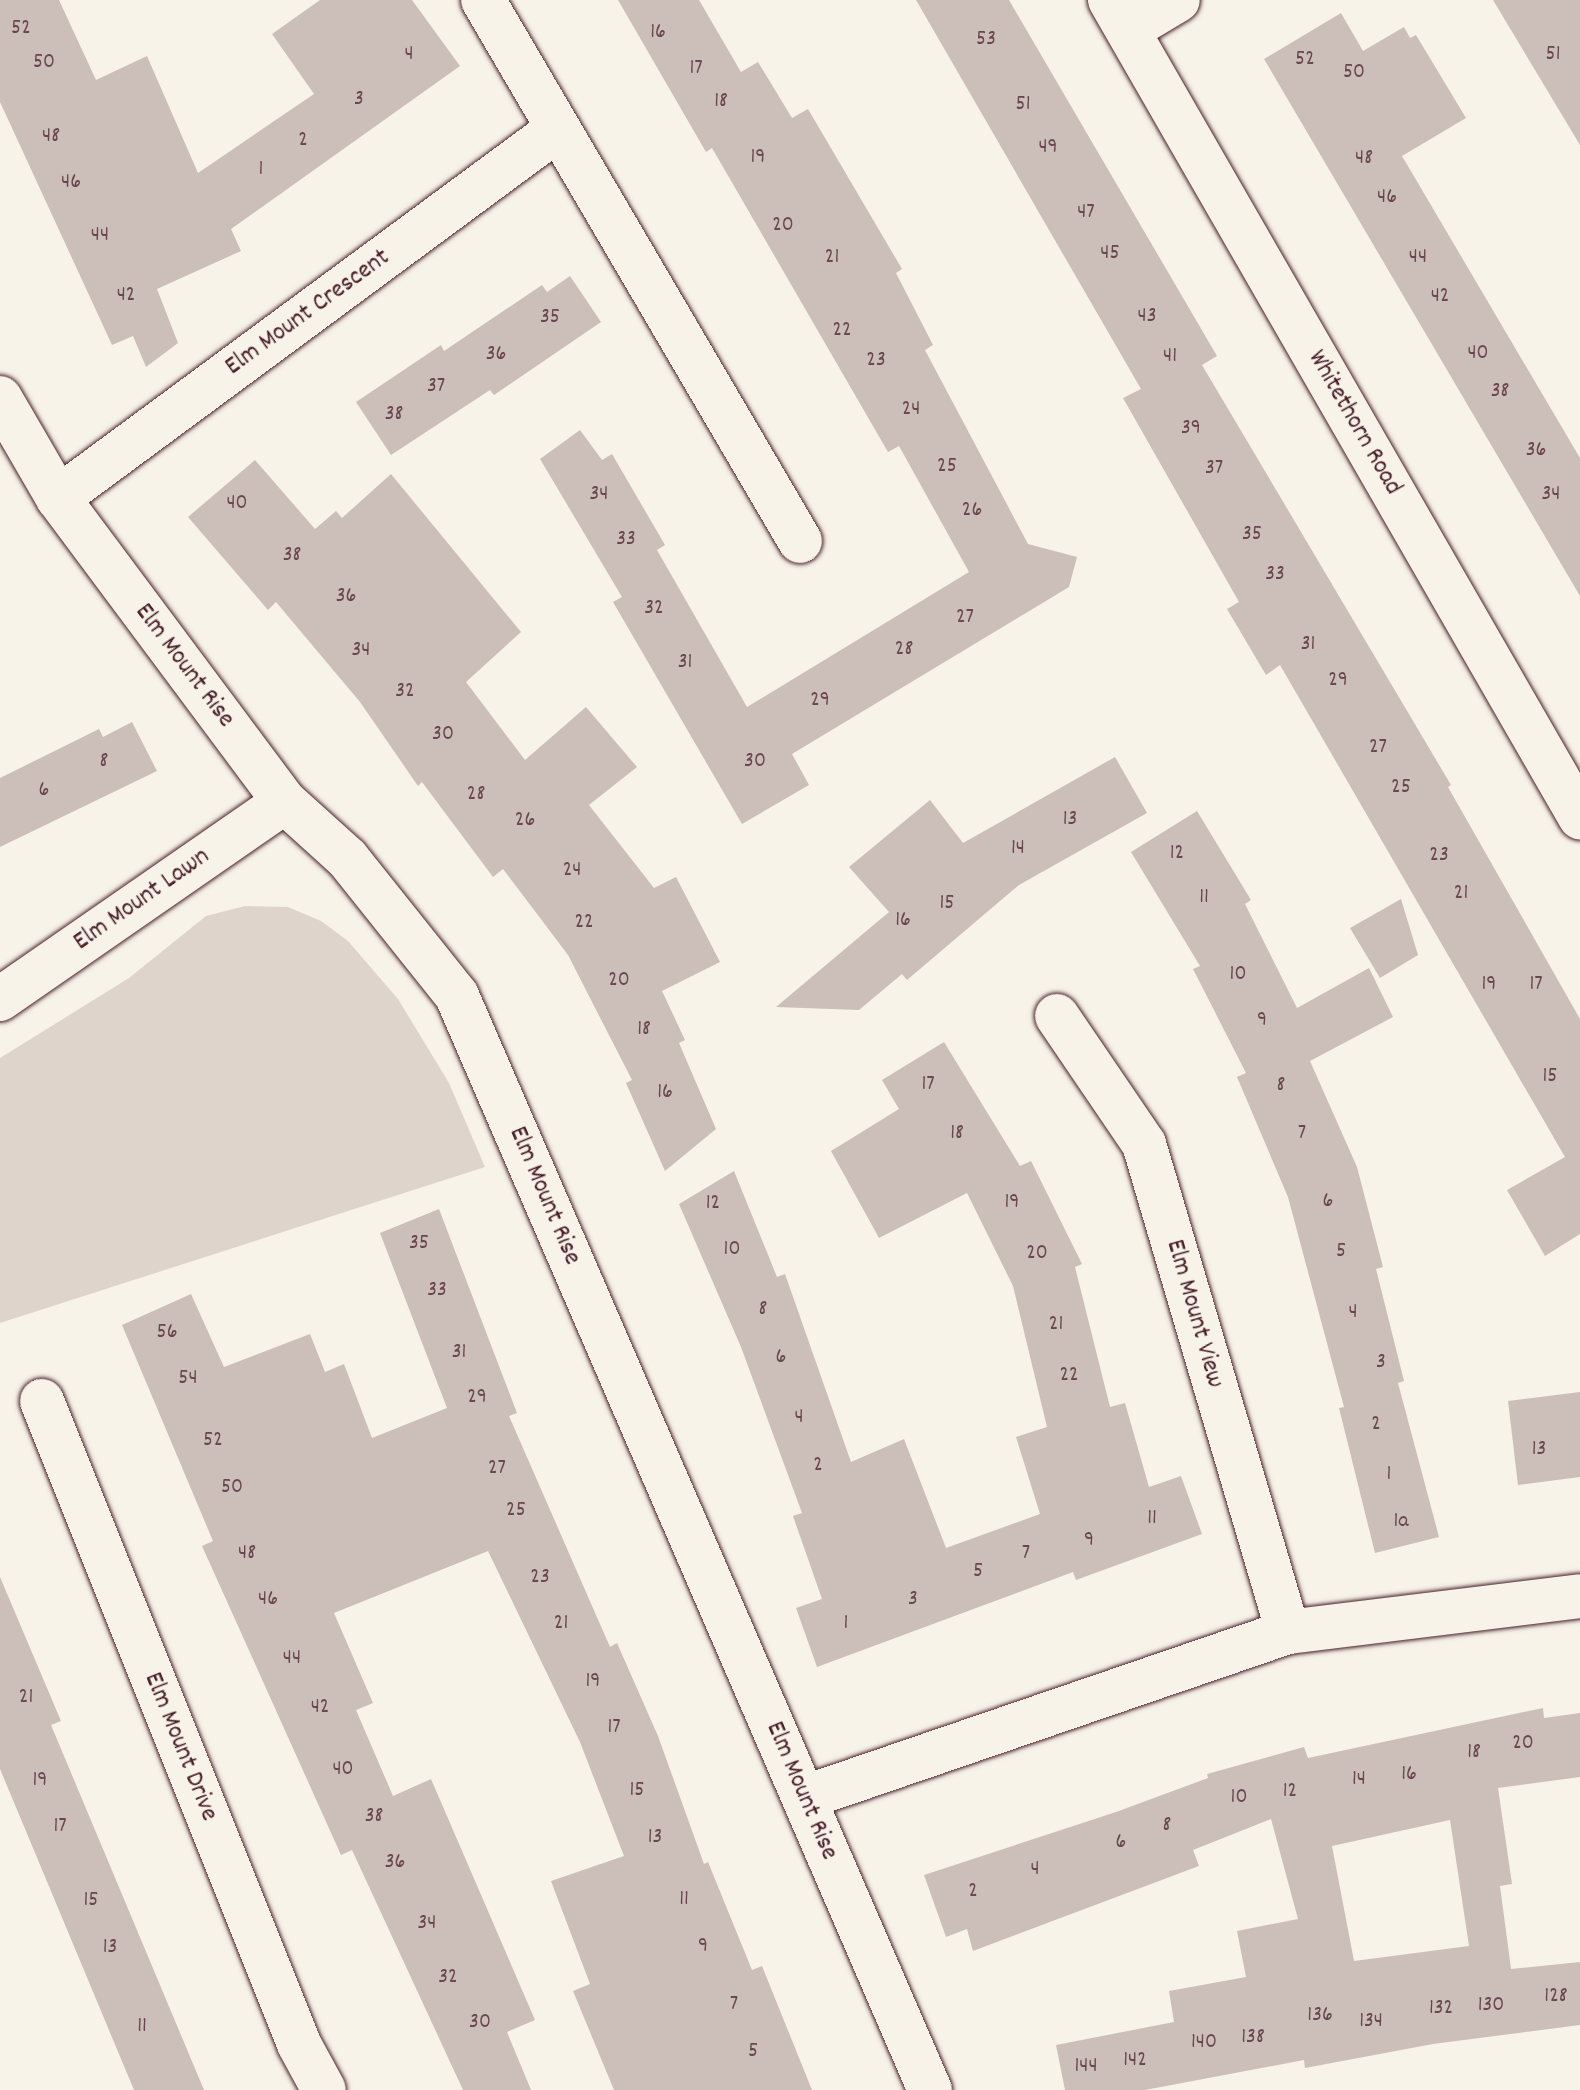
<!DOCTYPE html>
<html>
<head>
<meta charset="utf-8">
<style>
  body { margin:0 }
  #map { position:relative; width:1580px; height:2090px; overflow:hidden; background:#f7f3e8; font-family:Dekko,sans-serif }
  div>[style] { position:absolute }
  .green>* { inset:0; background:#ded4cc }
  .building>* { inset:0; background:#ccbfb9 }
  .roads { filter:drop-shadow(0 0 2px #4a1f2b) drop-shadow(0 0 2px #4a1f2b) }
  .minor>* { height:44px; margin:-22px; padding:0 22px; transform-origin:22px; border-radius:22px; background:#f7f3e8 }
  span { translate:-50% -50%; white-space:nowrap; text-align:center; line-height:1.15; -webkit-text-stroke:6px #f7f3e8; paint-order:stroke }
  .number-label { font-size:22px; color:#6a474e }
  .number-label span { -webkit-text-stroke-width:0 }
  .street-label { font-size:26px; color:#4a1f2b }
</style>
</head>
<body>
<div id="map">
  <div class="green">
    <div style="clip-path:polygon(245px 906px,288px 907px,321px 921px,348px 941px,398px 999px,449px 1083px,485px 1167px,0 1323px,0 1058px,129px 978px,206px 916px)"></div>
  </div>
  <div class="building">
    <div style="clip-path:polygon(0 0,59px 0,96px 80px,147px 56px,198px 173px,314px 94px,272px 34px,320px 0,412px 0,460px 66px,231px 229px,241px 251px,157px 289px,178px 343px,146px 367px,133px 336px,112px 345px,0 102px)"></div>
    <div style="clip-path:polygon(618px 0,699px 0,741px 72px,758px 62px,792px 118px,808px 109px,902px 269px,896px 273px,933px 345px,925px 350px,1028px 544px,1077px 557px,1069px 587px,792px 754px,809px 785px,742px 824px,613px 602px,622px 597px,540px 459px,580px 430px,602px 460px,612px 454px,665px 545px,657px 550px,747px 707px,969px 572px,899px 446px,888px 452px,712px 148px,706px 152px)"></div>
    <div style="clip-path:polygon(916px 0,1009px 0,1217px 356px,1202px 365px,1451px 785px,1448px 787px,1580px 1019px,1580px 1234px,1545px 1256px,1507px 1190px,1565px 1157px,1280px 665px,1266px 675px,1227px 609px,1239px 602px,1123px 398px,1141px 389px)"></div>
    <div style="clip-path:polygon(1493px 0,1580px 0,1580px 145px)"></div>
    <div style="clip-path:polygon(1341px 13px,1363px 51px,1404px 27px,1410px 38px,1416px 35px,1466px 118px,1402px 156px,1580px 458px,1580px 596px,1264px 59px)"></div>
    <div style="clip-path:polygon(570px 276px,601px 322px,494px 395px,490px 390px,391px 455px,356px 402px,441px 345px,444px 351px,542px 285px,547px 292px)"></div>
    <div style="clip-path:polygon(255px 460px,315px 529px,336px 511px,342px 518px,391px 474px,521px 632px,466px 682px,525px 760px,586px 707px,637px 767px,589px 805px,654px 888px,676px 877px,720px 962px,662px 991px,685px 1040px,679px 1043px,716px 1129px,665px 1171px,626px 1083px,632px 1080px,568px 955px,503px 869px,493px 877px,422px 782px,418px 786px,360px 702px,276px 602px,268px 610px,188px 517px)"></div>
    <div style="clip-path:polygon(132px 722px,157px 771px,0 847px,0 778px,99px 729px,103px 737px)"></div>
    <div style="clip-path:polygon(1115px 757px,1147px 813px,1019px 885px,907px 980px,902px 974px,859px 1010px,776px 1007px,889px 912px,849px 867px,930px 800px,963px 843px)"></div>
    <div style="clip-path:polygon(1197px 811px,1251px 900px,1245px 904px,1297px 1008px,1369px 968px,1393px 1017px,1310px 1061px,1357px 1167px,1383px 1267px,1376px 1269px,1404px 1381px,1398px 1383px,1439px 1537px,1375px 1553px,1339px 1408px,1344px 1407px,1288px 1197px,1237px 1077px,1246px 1073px,1193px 969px,1200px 966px,1131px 852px)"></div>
    <div style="clip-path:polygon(1401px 899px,1418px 955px,1380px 978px,1350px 928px)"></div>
    <div style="clip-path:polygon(944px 1042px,1020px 1166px,1031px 1161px,1082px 1264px,1075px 1267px,1110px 1407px,1125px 1403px,1149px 1487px,1181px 1476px,1202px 1534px,1076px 1580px,1073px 1572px,817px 1667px,796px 1608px,822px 1599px,793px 1516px,802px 1513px,741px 1347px,679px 1204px,734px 1171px,777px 1277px,785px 1274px,851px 1462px,904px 1439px,946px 1548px,1040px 1514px,1016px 1437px,1047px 1427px,1013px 1286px,967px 1193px,879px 1238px,831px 1151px,899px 1109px,882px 1080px)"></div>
    <div style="clip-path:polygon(439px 1209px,517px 1413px,509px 1416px,610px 1647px,617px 1643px,658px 1736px,704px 1864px,708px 1862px,752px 1970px,762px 1966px,812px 2090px,614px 2090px,573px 1991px,590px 1984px,551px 1881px,624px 1856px,580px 1742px,488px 1551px,334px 1613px,373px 1703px,356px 1710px,393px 1796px,431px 1779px,535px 2020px,507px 2032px,531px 2090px,463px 2090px,352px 1850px,341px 1855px,202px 1546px,213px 1541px,122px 1325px,191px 1294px,224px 1367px,310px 1334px,325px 1372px,344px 1364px,372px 1438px,447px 1408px,380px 1233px)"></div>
    <div style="clip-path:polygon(1580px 1392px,1580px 1477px,1518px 1485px,1508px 1401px)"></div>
    <div style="clip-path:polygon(0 1577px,61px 1721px,51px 1725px,204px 2090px,134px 2090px,0 1769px)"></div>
    <div style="clip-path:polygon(evenodd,1543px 1708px,1544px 1718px,1580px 1713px,1580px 1777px,1498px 1788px,1512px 1884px,1500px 1886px,1511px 1969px,1580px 1962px,1580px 2025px,1433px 2044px,1305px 2068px,1304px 2060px,1145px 2090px,1065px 2090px,1056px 2045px,1174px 2022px,1169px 1991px,1246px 1977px,1237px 1931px,1298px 1919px,1271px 1819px,1193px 1850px,1199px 1866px,973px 1951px,967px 1929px,946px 1937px,924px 1875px,1116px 1812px,1208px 1778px,1207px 1774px,1304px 1747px,1308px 1758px,1543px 1708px,1450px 1820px,1469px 1946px,1354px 1961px,1332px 1846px,1450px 1820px)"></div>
  </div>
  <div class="roads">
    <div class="minor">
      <div style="left:483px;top:0;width:627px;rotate:59.63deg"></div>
      <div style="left:1110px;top:0;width:943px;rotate:60.09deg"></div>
      <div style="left:1128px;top:30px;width:58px;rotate:-31deg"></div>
      <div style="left:0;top:398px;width:116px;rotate:59.9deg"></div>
      <div style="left:58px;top:498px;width:379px;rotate:53.3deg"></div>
      <div style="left:285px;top:802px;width:84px;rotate:42.1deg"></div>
      <div style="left:347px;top:858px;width:176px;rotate:51.4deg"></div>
      <div style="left:457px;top:996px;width:1192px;rotate:66.62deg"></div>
      <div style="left:58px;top:498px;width:621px;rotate:-36.43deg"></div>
      <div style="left:0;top:999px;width:346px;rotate:-34.7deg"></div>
      <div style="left:1057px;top:1016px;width:155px;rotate:55.8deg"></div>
      <div style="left:1144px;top:1144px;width:509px;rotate:73.56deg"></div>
      <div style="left:42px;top:1401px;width:692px;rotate:68.21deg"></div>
      <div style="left:299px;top:2044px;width:52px;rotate:61.5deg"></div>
      <div style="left:806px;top:1797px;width:509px;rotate:-18.9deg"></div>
      <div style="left:1288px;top:1632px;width:294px;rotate:-7deg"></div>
    </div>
  </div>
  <div class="number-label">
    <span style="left:21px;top:29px">52</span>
    <span style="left:658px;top:33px">16</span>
    <span style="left:986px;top:40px">53</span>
    <span style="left:409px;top:55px">4</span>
    <span style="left:1553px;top:55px">51</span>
    <span style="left:1305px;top:60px">52</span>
    <span style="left:44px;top:63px">50</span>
    <span style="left:696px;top:69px">17</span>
    <span style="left:1354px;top:73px">50</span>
    <span style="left:359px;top:100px">3</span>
    <span style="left:721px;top:102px">18</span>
    <span style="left:1023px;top:105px">51</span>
    <span style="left:51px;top:137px">48</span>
    <span style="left:303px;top:141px">2</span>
    <span style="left:1048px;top:148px">49</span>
    <span style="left:758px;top:158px">19</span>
    <span style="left:1364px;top:159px">48</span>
    <span style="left:261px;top:170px">1</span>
    <span style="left:71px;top:183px">46</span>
    <span style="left:1387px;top:198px">46</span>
    <span style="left:1086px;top:213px">47</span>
    <span style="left:783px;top:226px">20</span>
    <span style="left:100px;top:236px">44</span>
    <span style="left:1110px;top:254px">45</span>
    <span style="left:832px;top:258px">21</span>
    <span style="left:1418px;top:258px">44</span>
    <span style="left:126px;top:296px">42</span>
    <span style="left:1440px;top:297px">42</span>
    <span style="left:1147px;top:317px">43</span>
    <span style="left:550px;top:318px">35</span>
    <span style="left:842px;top:331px">22</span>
    <span style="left:1478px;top:354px">40</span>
    <span style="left:496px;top:355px">36</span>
    <span style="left:1170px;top:357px">41</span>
    <span style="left:876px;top:361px">23</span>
    <span style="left:436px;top:387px">37</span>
    <span style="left:1500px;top:392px">38</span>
    <span style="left:911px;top:410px">24</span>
    <span style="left:394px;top:415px">38</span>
    <span style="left:1191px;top:429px">39</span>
    <span style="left:1536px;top:451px">36</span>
    <span style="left:947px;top:467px">25</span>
    <span style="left:1214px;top:469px">37</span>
    <span style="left:599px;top:495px">34</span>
    <span style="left:1551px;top:495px">34</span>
    <span style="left:237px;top:504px">40</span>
    <span style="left:972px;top:511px">26</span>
    <span style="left:1252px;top:535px">35</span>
    <span style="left:626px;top:540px">33</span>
    <span style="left:292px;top:556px">38</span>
    <span style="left:1275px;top:575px">33</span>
    <span style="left:346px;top:597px">36</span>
    <span style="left:654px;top:609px">32</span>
    <span style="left:965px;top:618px">27</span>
    <span style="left:1308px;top:645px">31</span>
    <span style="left:904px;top:650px">28</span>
    <span style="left:361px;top:651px">34</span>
    <span style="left:685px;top:663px">31</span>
    <span style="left:1338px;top:681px">29</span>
    <span style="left:405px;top:692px">32</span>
    <span style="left:820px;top:701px">29</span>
    <span style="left:443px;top:735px">30</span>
    <span style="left:1378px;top:748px">27</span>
    <span style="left:104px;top:762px">8</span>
    <span style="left:755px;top:762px">30</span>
    <span style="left:1401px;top:788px">25</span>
    <span style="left:44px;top:791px">6</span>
    <span style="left:476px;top:795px">28</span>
    <span style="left:1070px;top:820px">13</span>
    <span style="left:525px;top:821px">26</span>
    <span style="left:1018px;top:849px">14</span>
    <span style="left:1177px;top:854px">12</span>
    <span style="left:1439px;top:856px">23</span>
    <span style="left:572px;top:871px">24</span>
    <span style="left:1461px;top:894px">21</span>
    <span style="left:1204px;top:898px">11</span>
    <span style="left:947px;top:904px">15</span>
    <span style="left:903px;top:921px">16</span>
    <span style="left:584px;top:923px">22</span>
    <span style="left:1238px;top:975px">10</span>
    <span style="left:619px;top:981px">20</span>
    <span style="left:1489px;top:985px">19</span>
    <span style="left:1536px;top:985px">17</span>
    <span style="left:1262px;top:1021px">9</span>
    <span style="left:644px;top:1030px">18</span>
    <span style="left:1550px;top:1077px">15</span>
    <span style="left:928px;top:1085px">17</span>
    <span style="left:1281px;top:1086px">8</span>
    <span style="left:665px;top:1093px">16</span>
    <span style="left:957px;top:1134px">18</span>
    <span style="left:1302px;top:1134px">7</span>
    <span style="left:1328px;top:1202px">6</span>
    <span style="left:1012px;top:1203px">19</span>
    <span style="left:713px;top:1204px">12</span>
    <span style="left:419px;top:1244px">35</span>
    <span style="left:732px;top:1250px">10</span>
    <span style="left:1341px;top:1252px">5</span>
    <span style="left:1037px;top:1254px">20</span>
    <span style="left:437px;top:1291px">33</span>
    <span style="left:763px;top:1310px">8</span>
    <span style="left:1353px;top:1313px">4</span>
    <span style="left:1056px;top:1325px">21</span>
    <span style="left:167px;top:1333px">56</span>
    <span style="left:459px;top:1353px">31</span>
    <span style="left:781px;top:1358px">6</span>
    <span style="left:1381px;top:1363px">3</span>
    <span style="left:1069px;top:1376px">22</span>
    <span style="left:188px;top:1379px">54</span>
    <span style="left:477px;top:1398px">29</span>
    <span style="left:799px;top:1418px">4</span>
    <span style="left:1376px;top:1425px">2</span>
    <span style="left:213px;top:1441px">52</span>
    <span style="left:1539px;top:1450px">13</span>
    <span style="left:818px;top:1466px">2</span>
    <span style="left:497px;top:1469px">27</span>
    <span style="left:1389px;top:1475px">1</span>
    <span style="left:232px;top:1488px">50</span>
    <span style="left:516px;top:1511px">25</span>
    <span style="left:1152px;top:1519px">11</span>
    <span style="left:1401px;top:1522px">1a</span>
    <span style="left:1089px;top:1541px">9</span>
    <span style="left:247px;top:1554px">48</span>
    <span style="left:1026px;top:1554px">7</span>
    <span style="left:978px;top:1572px">5</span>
    <span style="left:540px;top:1578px">23</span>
    <span style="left:268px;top:1600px">46</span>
    <span style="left:913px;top:1600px">3</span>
    <span style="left:561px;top:1624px">21</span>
    <span style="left:846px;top:1624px">1</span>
    <span style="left:292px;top:1659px">44</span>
    <span style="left:593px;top:1682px">19</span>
    <span style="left:26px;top:1698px">21</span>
    <span style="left:320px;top:1708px">42</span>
    <span style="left:614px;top:1728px">17</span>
    <span style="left:1523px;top:1744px">20</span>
    <span style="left:1474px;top:1753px">18</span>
    <span style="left:343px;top:1770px">40</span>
    <span style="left:1409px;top:1775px">16</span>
    <span style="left:1359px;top:1780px">14</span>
    <span style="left:40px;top:1781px">19</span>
    <span style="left:637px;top:1791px">15</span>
    <span style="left:1290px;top:1792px">12</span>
    <span style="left:1239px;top:1798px">10</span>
    <span style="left:374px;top:1817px">38</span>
    <span style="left:1167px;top:1826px">8</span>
    <span style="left:60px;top:1827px">17</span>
    <span style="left:655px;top:1838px">13</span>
    <span style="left:1121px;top:1843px">6</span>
    <span style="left:395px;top:1863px">36</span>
    <span style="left:1035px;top:1870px">4</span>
    <span style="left:973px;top:1892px">2</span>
    <span style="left:684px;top:1900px">11</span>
    <span style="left:91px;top:1901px">15</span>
    <span style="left:427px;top:1924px">34</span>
    <span style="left:703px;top:1947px">9</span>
    <span style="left:110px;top:1948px">13</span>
    <span style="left:448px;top:1978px">32</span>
    <span style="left:1556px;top:1997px">128</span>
    <span style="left:734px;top:2005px">7</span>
    <span style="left:1491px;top:2006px">130</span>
    <span style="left:1441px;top:2009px">132</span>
    <span style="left:1320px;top:2016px">136</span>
    <span style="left:1371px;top:2022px">134</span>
    <span style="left:480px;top:2023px">30</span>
    <span style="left:142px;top:2027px">11</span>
    <span style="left:1253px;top:2038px">138</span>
    <span style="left:1204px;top:2043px">140</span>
    <span style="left:753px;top:2052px">5</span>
    <span style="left:1135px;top:2061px">142</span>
    <span style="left:1086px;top:2067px">144</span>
  </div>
  <div class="street-label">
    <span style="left:308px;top:313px;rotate:-36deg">Elm Mount Crescent</span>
    <span style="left:1354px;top:423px;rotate:60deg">Whitethorn Road</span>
    <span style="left:184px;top:666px;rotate:53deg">Elm Mount Rise</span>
    <span style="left:142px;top:900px;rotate:-35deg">Elm Mount Lawn</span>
    <span style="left:544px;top:1196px;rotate:67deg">Elm Mount Rise</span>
    <span style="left:1194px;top:1314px;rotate:74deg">Elm Mount View</span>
    <span style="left:180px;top:1747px;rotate:68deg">Elm Mount Drive</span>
    <span style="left:801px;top:1791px;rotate:67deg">Elm Mount Rise</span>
  </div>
</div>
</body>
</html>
